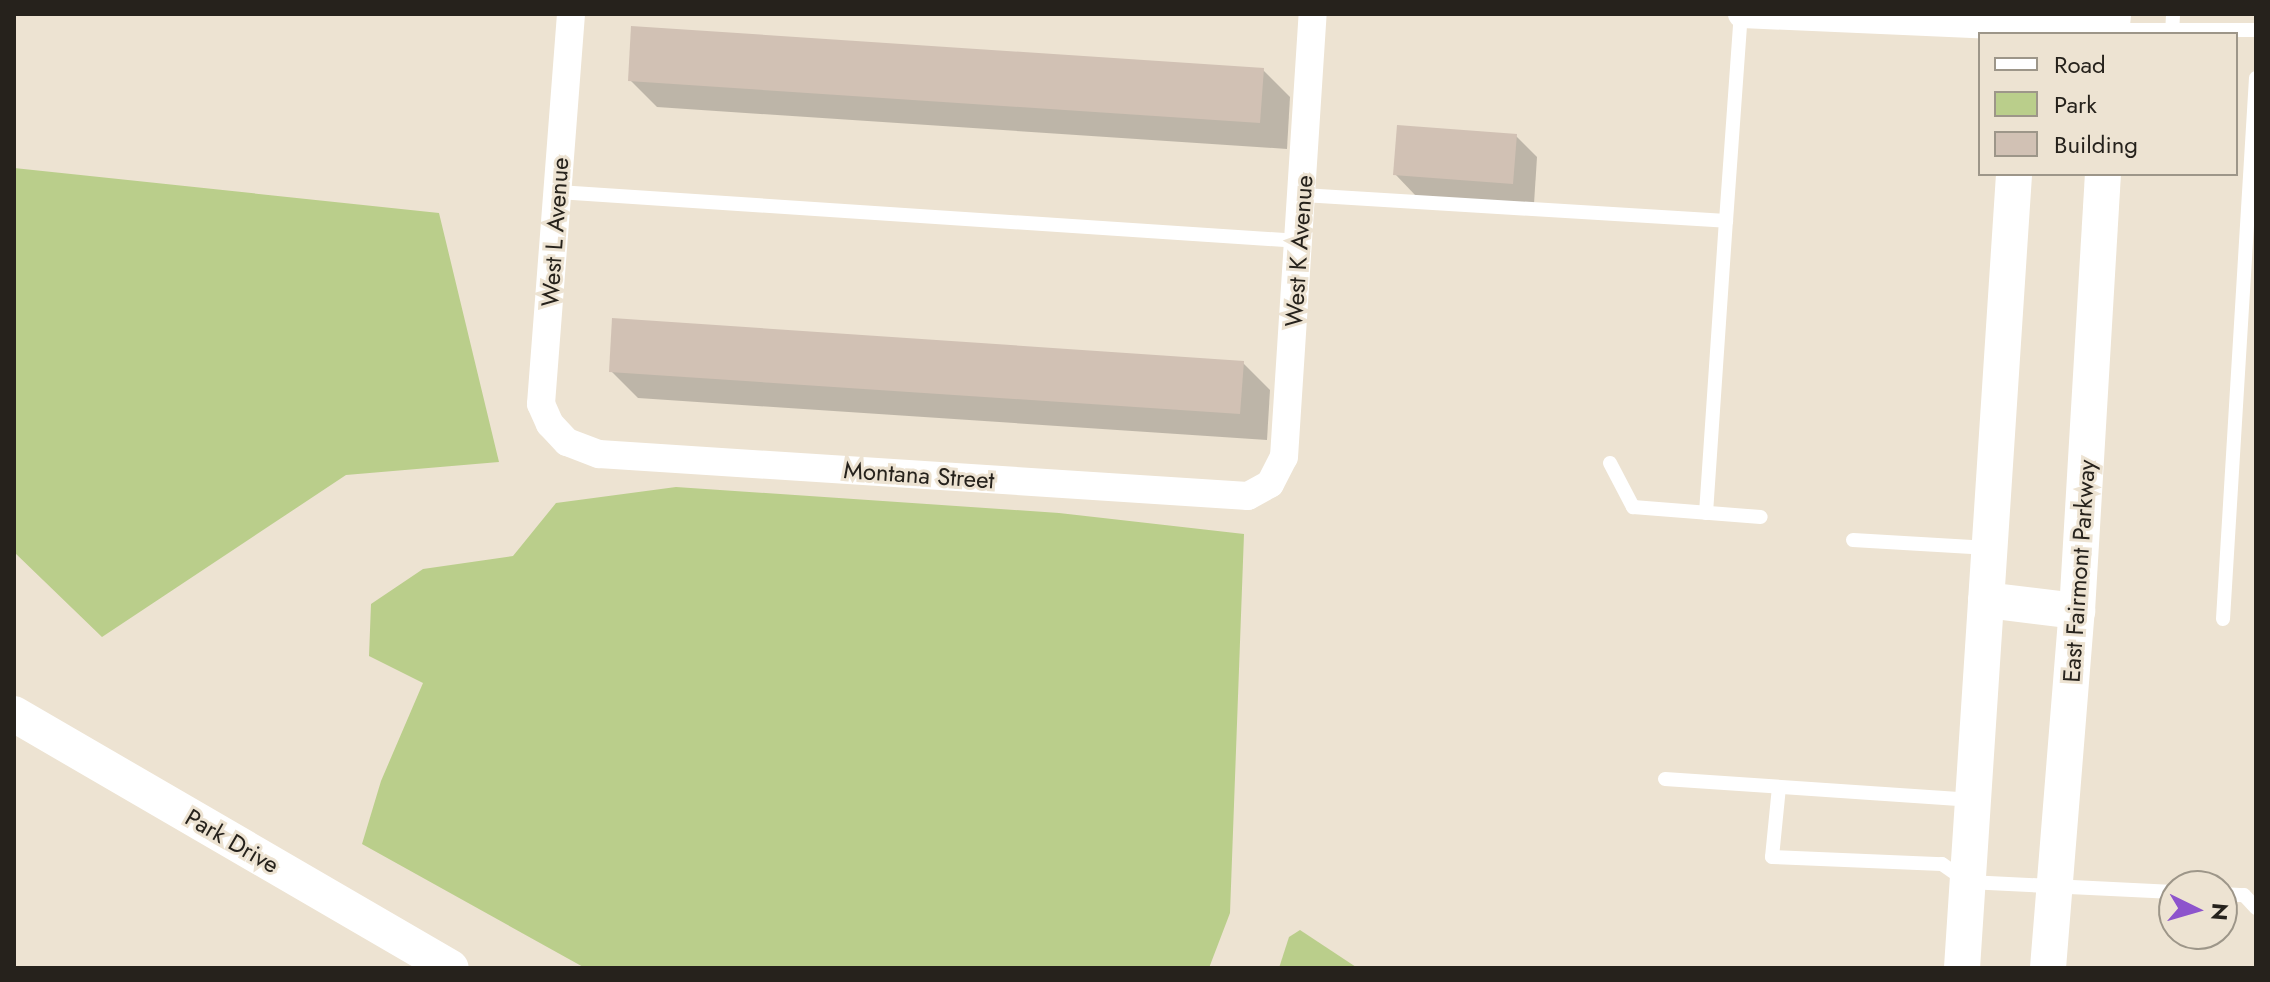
<!DOCTYPE html>
<html>
<head>
<meta charset="utf-8">
<style>
  body { margin:0 }
  #map { position:relative; width:2270px; height:982px; overflow:hidden; background:#ede3d2; font-family:Jost,sans-serif }
  div>[style] { position:absolute }
  .green>* { inset:0; background:#bace8b }
  .shadow>* { inset:0; background:#0003 }
  .building>* { inset:0; background:#d1c1b4 }
  .service>* { height:14px; margin:-7px; padding:0 7px; transform-origin:7px; border-radius:7px; background:#fff }
  .minor>* { height:28px; margin:-14px; padding:0 14px; transform-origin:14px; border-radius:14px; background:#fff }
  .tertiary>* { height:36px; margin:-18px; padding:0 18px; transform-origin:18px; border-radius:18px; background:#fff }
  span { translate:-50% -50%; white-space:nowrap; text-align:center; line-height:1.15; -webkit-text-stroke:6px #ede3d2; paint-order:stroke }
  .street-label { font-size:24px; color:#26221c }
  .frame { position:absolute; inset:0; border:16px solid #26221c; pointer-events:none }
  .legend { position:absolute; left:1978px; top:32px; width:260px; height:144px; box-sizing:border-box; background:#ede3d2; border:2px solid #9d9689; margin:0; padding:10px 14px; list-style:none; font-size:24px; color:#26221c }
  .legend li { display:flex; align-items:center; gap:16px; height:40px }
  .legend b { width:40px; border:2px solid #9d9689 }
  .north { position:absolute; left:2158px; top:870px; width:80px; height:80px; box-sizing:border-box; background:#ede3d2; border:2px solid #9d9689; border-radius:50%; rotate:95deg; font-size:22px; font-weight:700; line-height:32px; text-align:center; color:#26221c }
  .north::after { content:''; display:block; margin:auto; width:28px; height:36px; background:#8d54cc; clip-path:polygon(50% 0,100% 100%,50% 72%,0 100%) }
</style>
</head>
<body>
<div id="map">
  <div class="green">
    <div style="clip-path:polygon(14px 168px,439px 213px,499px 462px,346px 475px,102px 637px,14px 552px)"></div>
    <div style="clip-path:polygon(676px 487px,1059px 513px,1244px 534px,1230px 913px,1209px 968px,585px 968px,362px 844px,381px 781px,423px 683px,369px 656px,371px 604px,423px 569px,513px 556px,556px 503px)"></div>
    <div style="clip-path:polygon(1300px 930px,1356px 967px,1356px 968px,1279px 968px,1289px 937px)"></div>
  </div>
  <div class="shadow">
    <div style="clip-path:polygon(1263px 70px,1290px 97px,1287px 149px,657px 107px,630px 80px)"></div>
    <div style="clip-path:polygon(1516px 136px,1537px 157px,1534px 204px,1416px 196px,1395px 174px)"></div>
    <div style="clip-path:polygon(1243px 363px,1270px 390px,1267px 440px,638px 398px,611px 371px)"></div>
  </div>
  <div class="building">
    <div style="clip-path:polygon(631px 26px,1264px 68px,1260px 123px,628px 81px)"></div>
    <div style="clip-path:polygon(1397px 125px,1517px 134px,1513px 184px,1393px 175px)"></div>
    <div style="clip-path:polygon(612px 318px,1244px 361px,1240px 414px,609px 372px)"></div>
  </div>
  <div class="service">
    <div style="left:2113px;top:30px;width:143px"></div>
    <div style="left:2172px;top:34px;width:20px;rotate:-87deg"></div>
    <div style="left:558px;top:192px;width:743px;rotate:3.78deg"></div>
    <div style="left:1303px;top:195px;width:424px;rotate:3.5deg"></div>
    <div style="left:1726px;top:221px;width:208px;rotate:-85.9deg"></div>
    <div style="left:1610px;top:463px;width:50px;rotate:62.4deg"></div>
    <div style="left:1633px;top:507px;width:128px;rotate:4.5deg"></div>
    <div style="left:1706px;top:513px;width:293px;rotate:-86.1deg"></div>
    <div style="left:1853px;top:540px;width:136px;rotate:3.4deg"></div>
    <div style="left:2223px;top:619px;width:542px;rotate:-86.51deg"></div>
    <div style="left:1665px;top:779px;width:309px;rotate:3.9deg"></div>
    <div style="left:1779px;top:787px;width:70px;rotate:95.7deg"></div>
    <div style="left:1772px;top:857px;width:170px;rotate:2.4deg"></div>
    <div style="left:1942px;top:864px;width:32px;rotate:35deg"></div>
    <div style="left:1968px;top:882px;width:206px;rotate:2.8deg"></div>
    <div style="left:2222px;top:894px;width:22px;rotate:3deg"></div>
    <div style="left:2244px;top:895px;width:18px;rotate:47deg"></div>
  </div>
  <div class="minor">
    <div style="left:571px;top:14px;width:391px;rotate:94.4deg"></div>
    <div style="left:541px;top:404px;width:22px;rotate:66deg"></div>
    <div style="left:550px;top:424px;width:25px;rotate:47deg"></div>
    <div style="left:567px;top:442px;width:34px;rotate:21deg"></div>
    <div style="left:599px;top:454px;width:650px;rotate:3.7deg"></div>
    <div style="left:1248px;top:496px;width:25px;rotate:-29deg"></div>
    <div style="left:1270px;top:484px;width:30px;rotate:-63deg"></div>
    <div style="left:1284px;top:457px;width:444px;rotate:-86.3deg"></div>
    <div style="left:1742px;top:14px;width:370px;rotate:2.5deg"></div>
  </div>
  <div class="tertiary">
    <div style="left:2023px;top:34px;width:20px;rotate:-84deg"></div>
    <div style="left:2111px;top:34px;width:20px;rotate:-84deg"></div>
    <div style="left:1986px;top:600px;width:92px;rotate:6.9deg"></div>
    <div style="left:14px;top:714px;width:505px;rotate:30.17deg"></div>
    <div style="left:1962px;top:968px;width:796px;rotate:-86.25deg"></div>
    <div style="left:2048px;top:968px;width:358px;rotate:-85.4deg"></div>
    <div style="left:2077px;top:611px;width:438px;rotate:-86.6deg"></div>
  </div>
  <div class="street-label">
    <span style="left:555px;top:232px;rotate:-86deg">West L Avenue</span>
    <span style="left:1299px;top:251px;rotate:-86deg">West K Avenue</span>
    <span style="left:919px;top:475px;rotate:4deg">Montana Street</span>
    <span style="left:2079px;top:571px;rotate:-86deg">East Fairmont Parkway</span>
    <span style="left:232px;top:841px;rotate:30deg">Park Drive</span>
  </div>
  <div class="frame"></div>
  <ul class="legend">
  <li><b style="height:10px;background:#fff"></b>Road</li>
  <li><b style="height:22px;background:#bace8b"></b>Park</li>
  <li><b style="height:22px;background:#d1c1b4"></b>Building</li>
  </ul>
  <div class="north">N</div>
</div>
</body>
</html>
